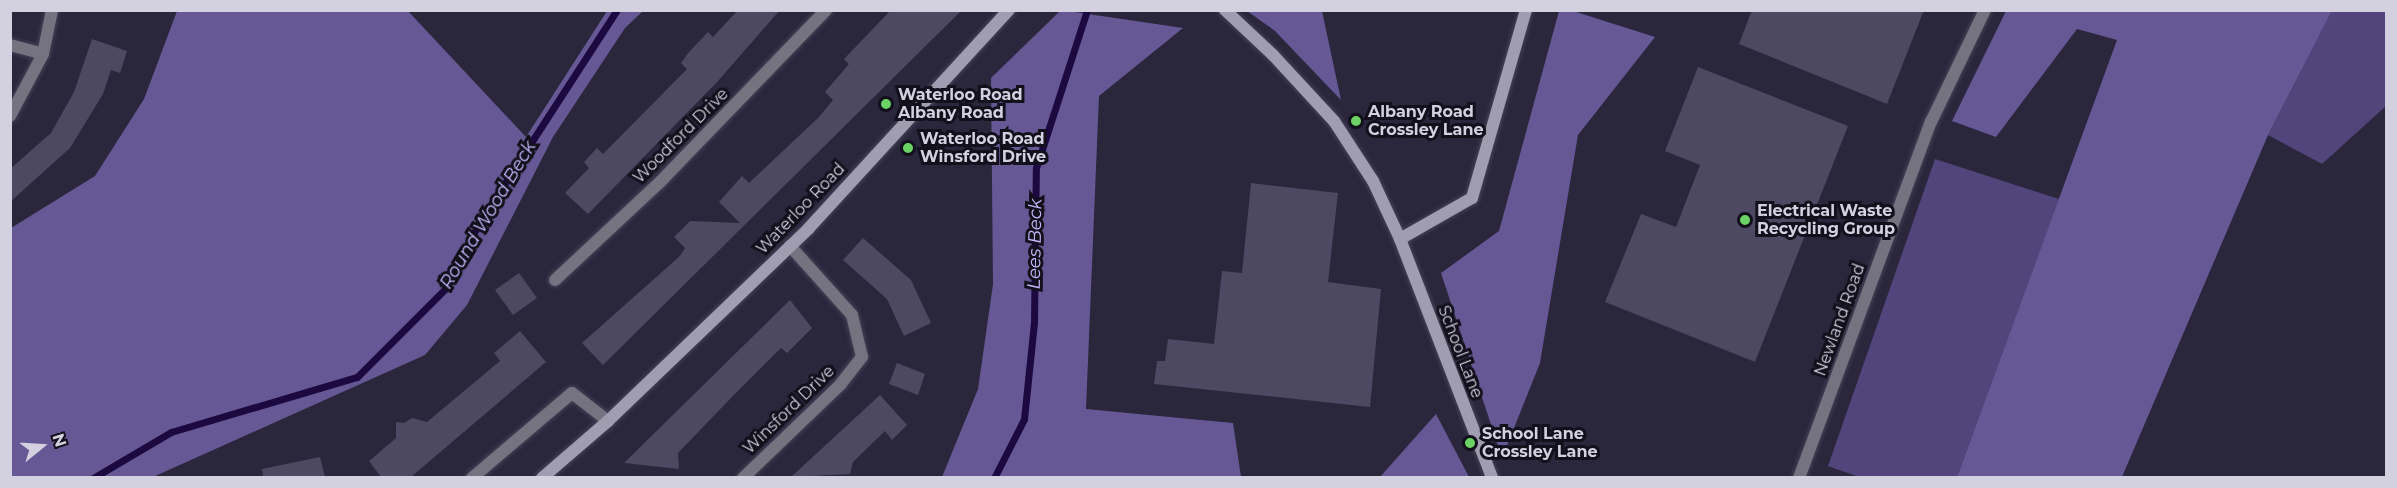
<!DOCTYPE html>
<html>
<head>
<meta charset="utf-8">
<style>
  body { margin:0 }
  #map { position:relative; width:2397px; height:488px; overflow:hidden; background:#2a263c; font-family:Montserrat,sans-serif }
  div>[style] { position:absolute }
  .green>* { inset:0; background:#51457c }
  .forest>* { inset:0; background:#655895 }
  .stream>* { height:7px; margin:-3.5px; padding:0 3.5px; transform-origin:3.5px; border-radius:3.5px; background:#1c093f }
  .building>* { inset:0; background:#4d4962 }
  .roads { filter:drop-shadow(0 0 2px #454156) drop-shadow(0 0 2px #454156) }
  .street>* { height:12px; margin:-6px; padding:0 6px; transform-origin:6px; border-radius:6px; background:#75737f }
  .secondary>* { height:12px; margin:-6px; padding:0 6px; transform-origin:6px; border-radius:6px; background:#a09db0 }
  .dots>* { width:16px; height:16px; translate:-50% -50%; box-sizing:border-box; border:3px solid #12101b; border-radius:50% }
  span { translate:-50% -50%; white-space:nowrap; text-align:center; line-height:1.15; -webkit-text-stroke:6px #12101b; paint-order:stroke }
  .poi-label { font-size:16px; color:#d3d1e0; font-weight:700 }
  .left { translate:0 -50%; text-align:left }
  .street-label { font-size:16px; color:#d3d1e0 }
  .water-label { font-size:18px; color:#c4b7fe; font-style:italic }
  .frame { position:absolute; inset:0; border:12px solid #d3d1e0; pointer-events:none }
  .north { position:absolute; left:12px; top:416px; width:60px; height:60px; -webkit-text-stroke:4px #12101b; paint-order:stroke; rotate:72deg; font-size:16px; font-weight:700; line-height:24px; text-align:center; color:#d3d1e0 }
  .north::after { content:''; display:block; margin:auto; width:21px; height:27px; background:#d3d1e0; clip-path:polygon(50% 0,100% 100%,50% 72%,0 100%) }
</style>
</head>
<body>
<div id="map">
  <div class="green">
    <div style="clip-path:polygon(2332px 11px,2386px 11px,2386px 106px,2322px 164px,2268px 135px)"></div>
    <div style="clip-path:polygon(1935px 159px,2059px 199px,1957px 477px,1859px 477px,1828px 466px)"></div>
  </div>
  <div class="forest">
    <div style="clip-path:polygon(1061px 10px,1183px 28px,1099px 96px,1086px 409px,1233px 423px,1241px 477px,942px 477px,978px 389px,993px 284px,991px 78px)"></div>
    <div style="clip-path:polygon(177px 11px,408px 11px,526px 137px,607px 11px,643px 11px,625px 28px,553px 137px,467px 305px,425px 355px,153px 477px,11px 477px,11px 228px,95px 176px,144px 99px)"></div>
    <div style="clip-path:polygon(1247px 11px,1322px 11px,1341px 100px,1275px 31px)"></div>
    <div style="clip-path:polygon(1559px 11px,1573px 11px,1655px 37px,1578px 135px,1540px 363px,1502px 458px,1441px 273px,1499px 231px)"></div>
    <div style="clip-path:polygon(2006px 11px,2332px 11px,2268px 135px,2122px 477px,1957px 477px,2117px 40px,2077px 29px,1996px 137px,1952px 121px)"></div>
    <div style="clip-path:polygon(1436px 414px,1469px 477px,1380px 477px)"></div>
  </div>
  <div class="stream">
    <div style="left:93px;top:478px;width:91px;rotate:-30.5deg"></div>
    <div style="left:171px;top:432px;width:194px;rotate:-16.5deg"></div>
    <div style="left:357px;top:377px;width:124px;rotate:-45deg"></div>
    <div style="left:445px;top:289px;width:74px;rotate:-62.7deg"></div>
    <div style="left:479px;top:223px;width:254px;rotate:-57.1deg"></div>
    <div style="left:994px;top:478px;width:66px;rotate:-63deg"></div>
    <div style="left:1024px;top:419px;width:98px;rotate:-84.1deg"></div>
    <div style="left:1034px;top:322px;width:154px;rotate:-89.3deg"></div>
    <div style="left:1036px;top:168px;width:166px;rotate:-72.1deg"></div>
  </div>
  <div class="building">
    <div style="clip-path:polygon(738px 10px,780px 10px,718px 81px,588px 214px,565px 193px,589px 168px,584px 162px,597px 148px,603px 154px,687px 69px,681px 63px,689px 52px,708px 32px,713px 37px)"></div>
    <div style="clip-path:polygon(891px 10px,962px 10px,603px 365px,582px 343px,680px 256px,685px 248px,674px 237px,690px 221px,740px 223px,719px 202px,742px 176px,749px 183px,819px 117px,833px 100px,825px 92px,849px 64px,844px 59px)"></div>
    <div style="clip-path:polygon(1752px 10px,1924px 10px,1887px 104px,1739px 44px)"></div>
    <div style="clip-path:polygon(92px 39px,127px 51px,120px 73px,111px 70px,103px 94px,70px 148px,10px 202px,10px 169px,51px 133px,74px 92px)"></div>
    <div style="clip-path:polygon(1698px 67px,1848px 126px,1755px 362px,1605px 302px,1641px 214px,1676px 227px,1700px 165px,1665px 151px)"></div>
    <div style="clip-path:polygon(1251px 183px,1338px 193px,1328px 282px,1381px 289px,1370px 407px,1154px 384px,1157px 361px,1165px 361px,1168px 339px,1214px 344px,1222px 271px,1242px 273px)"></div>
    <div style="clip-path:polygon(863px 238px,911px 280px,931px 323px,904px 336px,887px 299px,843px 260px)"></div>
    <div style="clip-path:polygon(519px 273px,537px 298px,513px 315px,495px 290px)"></div>
    <div style="clip-path:polygon(790px 300px,812px 328px,787px 353px,781px 348px,730px 399px,678px 453px,679px 469px,624px 463px)"></div>
    <div style="clip-path:polygon(520px 331px,546px 362px,411px 477px,381px 477px,369px 461px,396px 438px,396px 422px,404px 423px,412px 418px,427px 422px,500px 361px,494px 353px)"></div>
    <div style="clip-path:polygon(897px 363px,925px 374px,918px 395px,889px 384px)"></div>
    <div style="clip-path:polygon(880px 395px,907px 425px,892px 440px,885px 431px,853px 462px,850px 474px,791px 477px)"></div>
    <div style="clip-path:polygon(320px 457px,325px 477px,263px 477px,262px 469px)"></div>
  </div>
  <div class="roads">
    <div class="street">
      <div style="left:10px;top:45px;width:34px;rotate:15deg"></div>
      <div style="left:10px;top:116px;width:70px;rotate:-62deg"></div>
      <div style="left:43px;top:54px;width:45px;rotate:-78.4deg"></div>
      <div style="left:555px;top:280px;width:144px;rotate:-43deg"></div>
      <div style="left:660px;top:182px;width:239px;rotate:-46deg"></div>
      <div style="left:472px;top:478px;width:131px;rotate:-40.4deg"></div>
      <div style="left:572px;top:393px;width:46px;rotate:37.9deg"></div>
      <div style="left:743px;top:478px;width:134px;rotate:-43.8deg"></div>
      <div style="left:840px;top:385px;width:36px;rotate:-52deg"></div>
      <div style="left:862px;top:357px;width:43px;rotate:-103.4deg"></div>
      <div style="left:852px;top:315px;width:93px;rotate:-131.9deg"></div>
      <div style="left:1799px;top:478px;width:380px;rotate:-69.7deg"></div>
      <div style="left:1931px;top:122px;width:124px;rotate:-64.3deg"></div>
    </div>
    <div class="secondary">
      <div style="left:1225px;top:10px;width:66px;rotate:43.2deg"></div>
      <div style="left:1273px;top:55px;width:90px;rotate:47.3deg"></div>
      <div style="left:1334px;top:121px;width:72px;rotate:57deg"></div>
      <div style="left:1373px;top:181px;width:64px;rotate:65deg"></div>
      <div style="left:1400px;top:239px;width:256px;rotate:68.9deg"></div>
      <div style="left:1400px;top:239px;width:83px;rotate:-29.7deg"></div>
      <div style="left:1472px;top:198px;width:196px;rotate:-74deg"></div>
      <div style="left:542px;top:478px;width:87px;rotate:-40.8deg"></div>
      <div style="left:608px;top:421px;width:279px;rotate:-43.8deg"></div>
      <div style="left:809px;top:228px;width:296px;rotate:-47.5deg"></div>
    </div>
  </div>
  <div class="dots">
    <div style="left:886px;top:104px;background:#6bd363"></div>
    <div style="left:1356px;top:121px;background:#6bd363"></div>
    <div style="left:908px;top:148px;background:#6bd363"></div>
    <div style="left:1745px;top:220px;background:#6bd363"></div>
    <div style="left:1470px;top:443px;background:#6bd363"></div>
  </div>
  <div class="poi-label">
    <span class="left" style="left:898px;top:104px">Waterloo Road<br>Albany Road</span>
    <span class="left" style="left:1368px;top:121px">Albany Road<br>Crossley Lane</span>
    <span class="left" style="left:920px;top:148px">Waterloo Road<br>Winsford Drive</span>
    <span class="left" style="left:1757px;top:220px">Electrical Waste<br>Recycling Group</span>
    <span class="left" style="left:1482px;top:443px">School Lane<br>Crossley Lane</span>
  </div>
  <div class="street-label">
    <span style="left:681px;top:136px;rotate:-45deg">Woodford Drive</span>
    <span style="left:801px;top:209px;rotate:-46deg">Waterloo Road</span>
    <span style="left:1840px;top:320px;rotate:-70deg">Newland Road</span>
    <span style="left:1460px;top:352px;rotate:69deg">School Lane</span>
    <span style="left:789px;top:410px;rotate:-44deg">Winsford Drive</span>
  </div>
  <div class="water-label">
    <span style="left:488px;top:215px;rotate:-59deg">Round Wood Beck</span>
    <span style="left:1035px;top:244px;rotate:-89deg">Lees Beck</span>
  </div>
  <div class="frame"></div>
  <div class="north">N</div>
</div>
</body>
</html>
